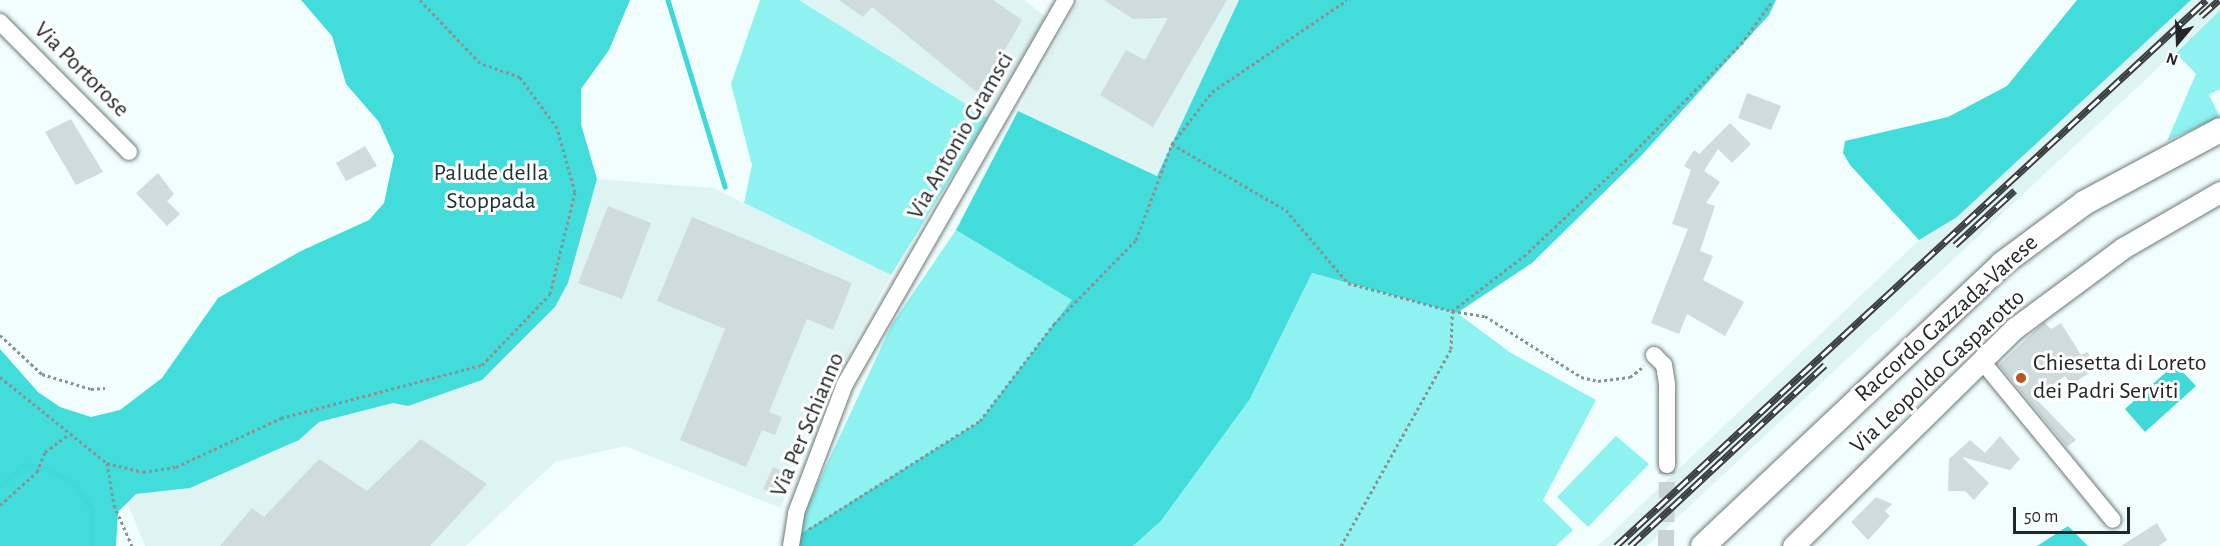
<!DOCTYPE html>
<html>
<head>
<meta charset="utf-8">
<style>
  body { margin:0 }
  #map { position:relative; width:2220px; height:546px; overflow:hidden; background:#f2fefe; font-family:"Alegreya Sans",sans-serif }
  div>[style] { position:absolute }
  .built>* { inset:0; background:#def4f3 }
  .green>* { inset:0; background:#8df2f0 }
  .forest>* { inset:0; background:#42dcda }
  .water>* { inset:0; background:#3ed9d8 }
  .stream>* { height:4.5px; margin:-2.25px; padding:0 2.25px; transform-origin:2.25px; border-radius:2.25px; background:#3ed9d8 }
  .building>* { inset:0; background:#d0dcdc }
  .minor-tunnel>* { height:16px; margin-top:-8px; transform-origin:0; background:repeating-linear-gradient(90deg,#c9d3d3 0 16px,transparent 0 24px) }
  .path>* { height:3px; margin-top:-1.5px; transform-origin:0; background:repeating-linear-gradient(90deg,#8a9292 0 3px,transparent 0 6px) }
  .roads { filter:drop-shadow(0 0 2px #6e7979) drop-shadow(0 0 2px #6e7979) }
  .minor>* { height:16px; margin:-8px; padding:0 8px; transform-origin:8px; border-radius:8px; background:#fff }
  .major>* { height:21px; margin:-10.5px; padding:0 10.5px; transform-origin:10.5px; border-radius:10.5px; background:#fff }
  .highway>* { height:24px; margin:-12px; padding:0 12px; transform-origin:12px; border-radius:12px; background:#fff }
  .rail>* { height:7px; margin-top:-3.5px; transform-origin:0; background:repeating-linear-gradient(90deg,#fff 0 14px,#393e3e 0 28px); box-sizing:border-box; border-block:2px solid #393e3e }
  .dots>* { width:16px; height:16px; translate:-50% -50%; box-sizing:border-box; border:3px solid #fff; border-radius:50% }
  span { translate:-50% -50%; white-space:nowrap; text-align:center; line-height:1.15; -webkit-text-stroke:6px #fff; paint-order:stroke }
  .street-label { font-size:24px; color:#232727 }
  .park-label { font-size:24px; color:#1a3232 }
  .poi-label { font-size:24px; color:#232727 }
  .left { translate:0 -50%; text-align:left }
  .north { position:absolute; left:2148px; top:12px; width:60px; height:60px; -webkit-text-stroke:4px #fff; paint-order:stroke; rotate:199deg; font-size:16px; font-weight:700; line-height:24px; text-align:center; color:#232727 }
  .north::after { content:''; display:block; margin:auto; width:21px; height:27px; background:#232727; clip-path:polygon(50% 0,100% 100%,50% 72%,0 100%) }
  .scale { position:absolute; left:2013px; top:507px; width:117px; height:27px; box-sizing:border-box; border:3px solid #232727; border-top:0; padding-left:8px; font-size:18px; line-height:21px; white-space:nowrap; color:#232727; -webkit-text-stroke:4px #fff; paint-order:stroke }
</style>
</head>
<body>
<div id="map">
  <div class="built">
    <div style="clip-path:polygon(799px 0,1024px 0,1046px 17px,988px 118px)"></div>
    <div style="clip-path:polygon(1079px 0,1239px 0,1158px 176px,1018px 111px)"></div>
    <div style="clip-path:polygon(2191px 0,2220px 0,2220px 10px,1647px 546px,1598px 546px,1919px 240px,1957px 217px)"></div>
    <div style="clip-path:polygon(597px 179px,713px 188px,891px 275px,809px 425px,781px 508px,625px 446px,555px 462px,466px 546px,145px 546px,126px 500px,136px 494px,190px 488px,299px 440px,319px 422px,393px 403px,408px 406px,500px 366px,555px 307px,568px 283px)"></div>
  </div>
  <div class="green">
    <div style="clip-path:polygon(760px 0,799px 0,988px 118px,891px 275px,744px 203px,752px 165px,731px 84px)"></div>
    <div style="clip-path:polygon(2220px 10px,2220px 89px,2209px 95px,2220px 117px,2167px 141px,2196px 74px,2176px 53px)"></div>
    <div style="clip-path:polygon(956px 230px,1073px 300px,980px 421px,792px 539px,892px 324px)"></div>
    <div style="clip-path:polygon(1312px 273px,1457px 313px,1511px 353px,1596px 400px,1543px 500px,1573px 530px,1556px 546px,1133px 546px,1161px 521px,1250px 399px)"></div>
    <div style="clip-path:polygon(1616px 436px,1649px 464px,1588px 527px,1557px 497px)"></div>
  </div>
  <div class="forest">
    <div style="clip-path:polygon(301px 0,630px 0,609px 50px,581px 89px,581px 124px,597px 179px,568px 283px,555px 307px,482px 380px,408px 406px,393px 403px,319px 422px,299px 440px,190px 488px,136px 494px,118px 512px,116px 546px,0 546px,0 349px,38px 392px,60px 407px,91px 417px,120px 410px,162px 378px,218px 298px,301px 251px,369px 220px,384px 203px,394px 156px,379px 122px,346px 84px,332px 36px)"></div>
    <div style="clip-path:polygon(1239px 0,1776px 0,1769px 15px,1641px 156px,1532px 263px,1457px 313px,1312px 273px,1250px 399px,1161px 521px,1133px 546px,793px 546px,792px 539px,980px 421px,1072px 300px,956px 230px,1018px 111px,1157px 176px)"></div>
    <div style="clip-path:polygon(2077px 0,2191px 0,1957px 217px,1919px 240px,1850px 165px,1843px 153px,1845px 141px,1948px 117px,2007px 86px)"></div>
    <div style="clip-path:polygon(2068px 526px,2088px 546px,2037px 546px)"></div>
  </div>
  <div class="water">
    <div style="clip-path:polygon(2175px 364px,2196px 386px,2145px 432px,2125px 409px)"></div>
  </div>
  <div class="stream">
    <div style="left:668px;top:0;width:195px;rotate:73deg"></div>
    <div style="left:0;top:486px;width:32px;rotate:-41deg"></div>
    <div style="left:24px;top:465px;width:22px;rotate:10deg"></div>
    <div style="left:46px;top:469px;width:34px;rotate:28deg"></div>
    <div style="left:76px;top:485px;width:30px;rotate:57deg"></div>
    <div style="left:92px;top:510px;width:36px;rotate:90deg"></div>
  </div>
  <div class="building">
    <div style="clip-path:polygon(839px 0,993px 0,1022px 20px,979px 94px,872px 7px,863px 17px)"></div>
    <div style="clip-path:polygon(1104px 0,1227px 0,1153px 127px,1100px 95px,1126px 50px,1145px 60px,1168px 18px,1133px 19px)"></div>
    <div style="clip-path:polygon(1747px 93px,1781px 106px,1771px 130px,1738px 118px)"></div>
    <div style="clip-path:polygon(71px 119px,103px 172px,76px 185px,45px 132px)"></div>
    <div style="clip-path:polygon(1730px 123px,1751px 144px,1732px 163px,1718px 149px,1704px 171px,1720px 182px,1706px 203px,1715px 206px,1700px 251px,1713px 256px,1703px 280px,1744px 302px,1725px 336px,1687px 314px,1679px 334px,1651px 323px,1688px 229px,1672px 224px,1691px 170px,1684px 166px,1694px 150px,1699px 154px)"></div>
    <div style="clip-path:polygon(365px 146px,377px 166px,346px 181px,336px 163px)"></div>
    <div style="clip-path:polygon(158px 173px,174px 194px,167px 201px,180px 214px,167px 226px,136px 193px)"></div>
    <div style="clip-path:polygon(608px 206px,651px 223px,622px 299px,578px 283px)"></div>
    <div style="clip-path:polygon(692px 217px,852px 283px,833px 330px,807px 319px,769px 412px,782px 417px,775px 435px,762px 430px,746px 467px,680px 440px,725px 329px,657px 301px)"></div>
    <div style="clip-path:polygon(2044px 322px,2051px 329px,2061px 323px,2081px 355px,2087px 352px,2098px 367px,2071px 385px,2065px 376px,2035px 398px,2076px 440px,2067px 447px,1999px 365px)"></div>
    <div style="clip-path:polygon(2000px 436px,2020px 459px,2010px 470px,1962px 457px,1989px 483px,1974px 500px,1965px 491px,1948px 491px,1949px 459px,1970px 440px,1985px 453px)"></div>
    <div style="clip-path:polygon(421px 439px,487px 484px,430px 546px,220px 546px,252px 508px,264px 517px,319px 459px,367px 491px)"></div>
    <div style="clip-path:polygon(773px 467px,785px 472px,776px 494px,763px 489px)"></div>
    <div style="clip-path:polygon(1876px 497px,1892px 504px,1885px 511px,1890px 516px,1868px 540px,1851px 522px)"></div>
    <div style="clip-path:polygon(2157px 523px,2167px 540px,2159px 546px,2121px 546px)"></div>
  </div>
  <div class="minor-tunnel">
    <div style="left:1666px;top:546px;width:81px;rotate:-89.3deg"></div>
  </div>
  <div class="path">
    <div style="left:1172px;top:144px;width:66px;rotate:-52.4deg"></div>
    <div style="left:1212px;top:92px;width:163px;rotate:-34.3deg"></div>
    <div style="left:0;top:335px;width:57px;rotate:42.9deg"></div>
    <div style="left:42px;top:374px;width:51px;rotate:17deg"></div>
    <div style="left:91px;top:389px;width:14px;rotate:-4deg"></div>
    <div style="left:0;top:377px;width:137px;rotate:38.8deg"></div>
    <div style="left:107px;top:463px;width:43px;rotate:80.5deg"></div>
    <div style="left:114px;top:505px;width:45px;rotate:66.3deg"></div>
    <div style="left:107px;top:463px;width:37px;rotate:14deg"></div>
    <div style="left:143px;top:472px;width:33px;rotate:-9deg"></div>
    <div style="left:176px;top:467px;width:116px;rotate:-25deg"></div>
    <div style="left:281px;top:418px;width:208px;rotate:-14.8deg"></div>
    <div style="left:482px;top:365px;width:98px;rotate:-46.2deg"></div>
    <div style="left:550px;top:294px;width:105px;rotate:-76.2deg"></div>
    <div style="left:575px;top:192px;width:66px;rotate:-105.7deg"></div>
    <div style="left:557px;top:128px;width:63px;rotate:-126deg"></div>
    <div style="left:520px;top:77px;width:42px;rotate:-160.7deg"></div>
    <div style="left:480px;top:63px;width:87px;rotate:-133.6deg"></div>
    <div style="left:0;top:505px;width:50px;rotate:-41.7deg"></div>
    <div style="left:37px;top:472px;width:22px;rotate:-68deg"></div>
    <div style="left:45px;top:452px;width:30px;rotate:-37deg"></div>
    <div style="left:809px;top:529px;width:202px;rotate:-32.3deg"></div>
    <div style="left:980px;top:421px;width:122px;rotate:-52.7deg"></div>
    <div style="left:1054px;top:324px;width:117px;rotate:-45.7deg"></div>
    <div style="left:1136px;top:240px;width:103px;rotate:-69.4deg"></div>
    <div style="left:1172px;top:144px;width:132px;rotate:30.1deg"></div>
    <div style="left:1286px;top:210px;width:96px;rotate:49.7deg"></div>
    <div style="left:1348px;top:283px;width:108px;rotate:15.1deg"></div>
    <div style="left:1452px;top:311px;width:91px;rotate:-37.4deg"></div>
    <div style="left:1524px;top:256px;width:147px;rotate:-43.3deg"></div>
    <div style="left:1631px;top:155px;width:156px;rotate:-45.3deg"></div>
    <div style="left:1741px;top:44px;width:54px;rotate:-54deg"></div>
    <div style="left:1341px;top:546px;width:226px;rotate:-60.8deg"></div>
    <div style="left:1451px;top:349px;width:38px;rotate:-88deg"></div>
    <div style="left:1452px;top:311px;width:33px;rotate:9deg"></div>
    <div style="left:1485px;top:316px;width:114px;rotate:32.4deg"></div>
    <div style="left:1581px;top:377px;width:17px;rotate:13deg"></div>
    <div style="left:1598px;top:381px;width:32px;rotate:-7deg"></div>
    <div style="left:1630px;top:377px;width:18px;rotate:-38deg"></div>
  </div>
  <div class="roads">
    <div class="minor">
      <div style="left:0;top:22px;width:183px;rotate:45.2deg"></div>
      <div style="left:1654px;top:355px;width:14px;rotate:45deg"></div>
      <div style="left:1664px;top:365px;width:20px;rotate:81deg"></div>
      <div style="left:1667px;top:385px;width:80px;rotate:90deg"></div>
      <div style="left:1981px;top:360px;width:207px;rotate:50.5deg"></div>
      <div style="left:791px;top:546px;width:33px;rotate:-81deg"></div>
      <div style="left:796px;top:513px;width:138px;rotate:-69.2deg"></div>
      <div style="left:845px;top:384px;width:443px;rotate:-60.1deg"></div>
    </div>
    <div class="major">
      <div style="left:1793px;top:546px;width:311px;rotate:-44.5deg"></div>
      <div style="left:2015px;top:328px;width:134px;rotate:-36.5deg"></div>
      <div style="left:2123px;top:248px;width:112px;rotate:-30deg"></div>
    </div>
    <div class="highway">
      <div style="left:1703px;top:546px;width:411px;rotate:-43.3deg"></div>
      <div style="left:2002px;top:264px;width:102px;rotate:-36.6deg"></div>
      <div style="left:2084px;top:203px;width:154px;rotate:-28.2deg"></div>
    </div>
  </div>
  <div class="rail">
    <div style="left:2201px;top:16px;width:24px;rotate:-42deg"></div>
    <div style="left:1955px;top:245px;width:81px;rotate:-42.5deg"></div>
    <div style="left:1616px;top:546px;width:804px;rotate:-42.78deg"></div>
    <div style="left:1630px;top:546px;width:266px;rotate:-42.9deg"></div>
  </div>
  <div class="dots">
    <div style="left:2021px;top:378px;background:#b95423"></div>
  </div>
  <div class="street-label">
    <span style="left:81px;top:70px;rotate:45deg">Via Portorose</span>
    <span style="left:961px;top:136px;rotate:-60deg">Via Antonio Gramsci</span>
    <span style="left:1947px;top:319px;rotate:-42deg">Raccordo Gazzada-Varese</span>
    <span style="left:1938px;top:372px;rotate:-43deg">Via Leopoldo Gasparotto</span>
    <span style="left:808px;top:425px;rotate:-67deg">Via Per Schianno</span>
  </div>
  <div class="park-label">
    <span style="left:491px;top:188px">Palude della<br>Stoppada</span>
  </div>
  <div class="poi-label">
    <span class="left" style="left:2033px;top:378px">Chiesetta di Loreto<br>dei Padri Serviti</span>
  </div>
  <div class="north">N</div>
  <div class="scale">50 m</div>
</div>
</body>
</html>
